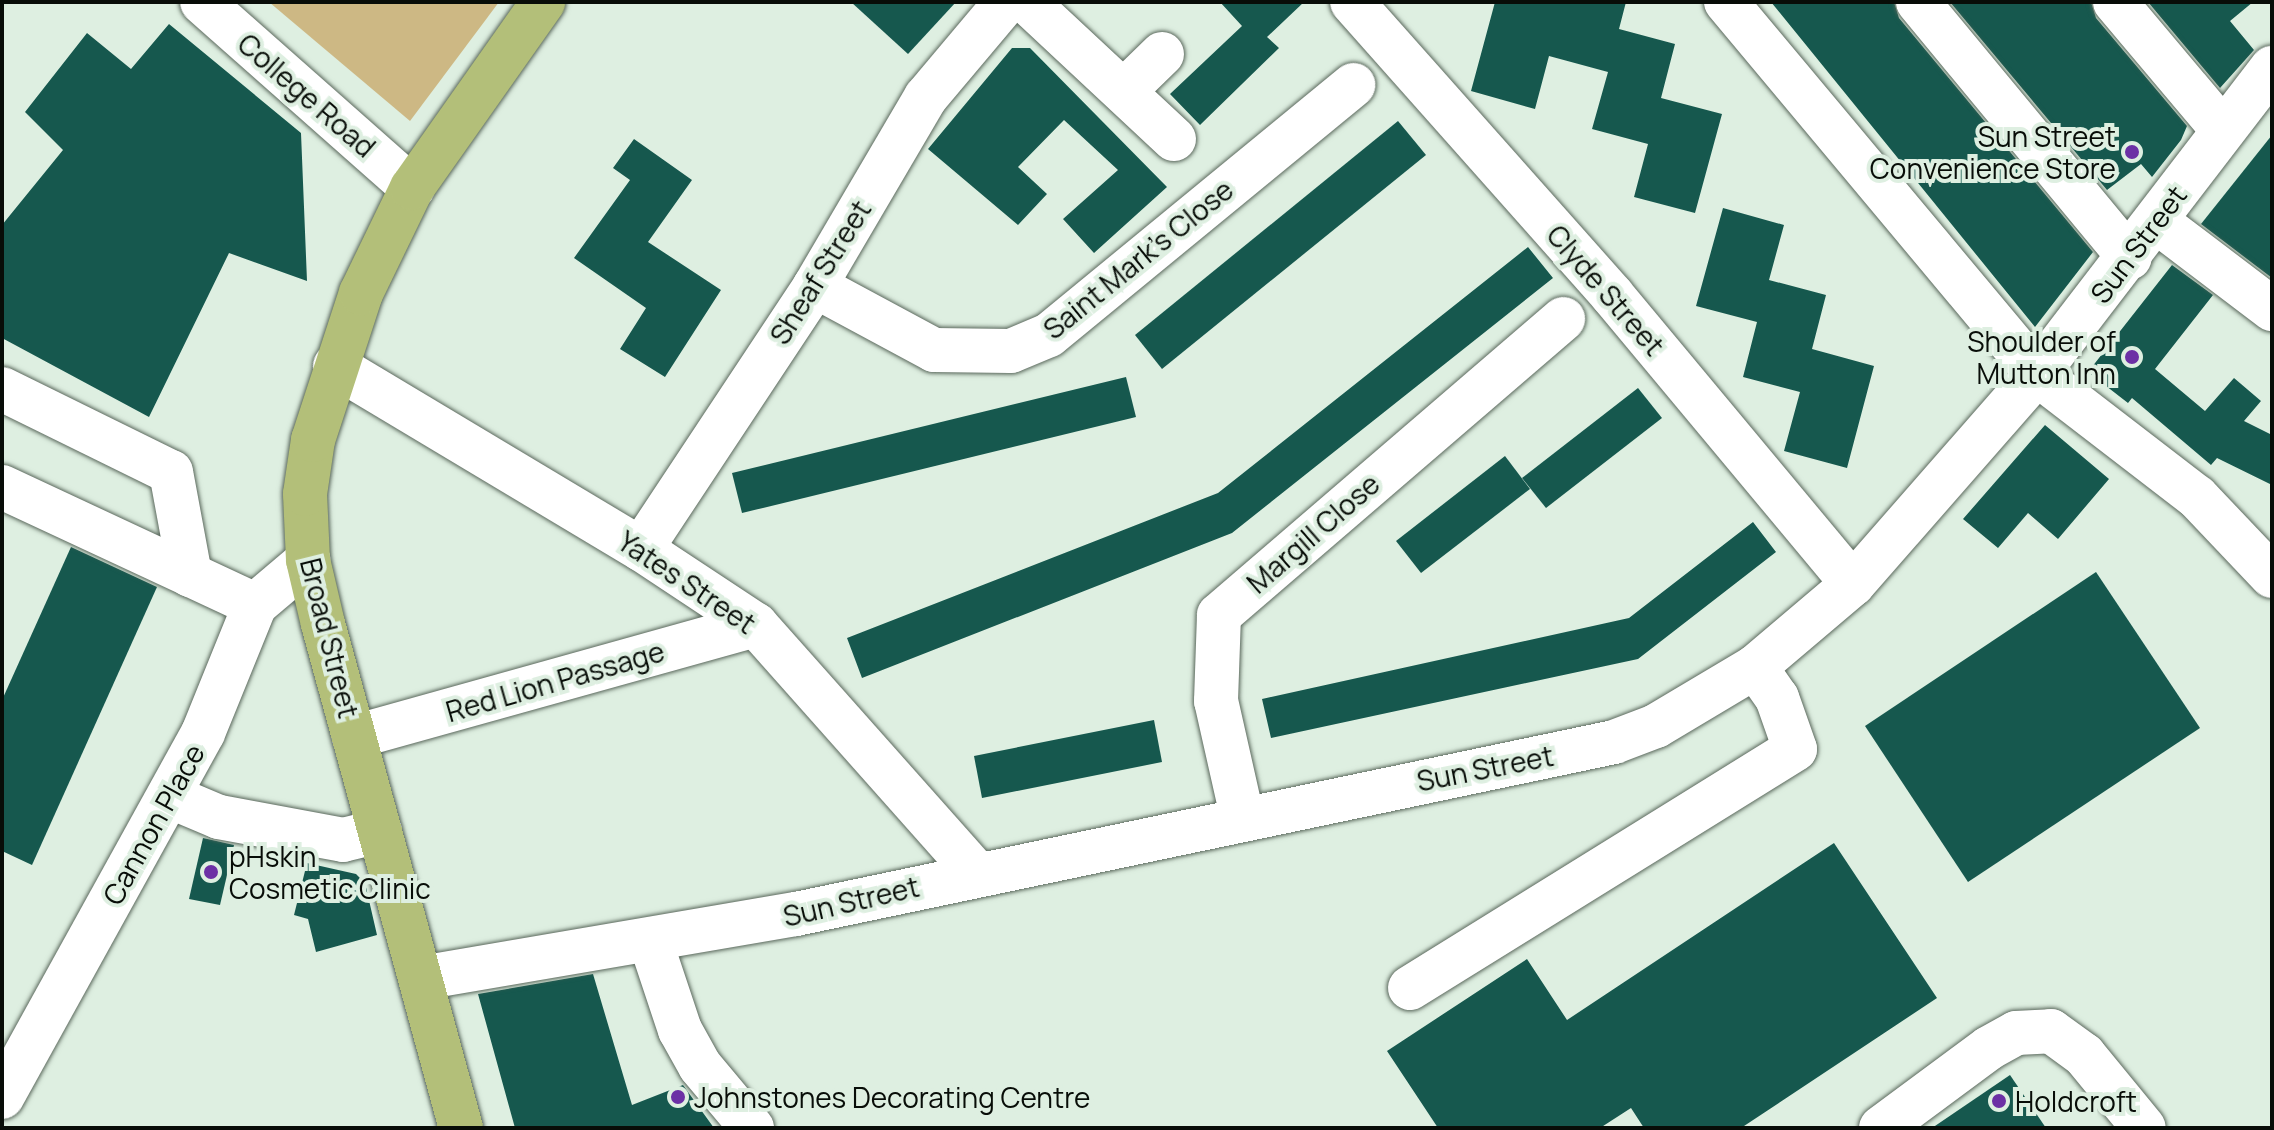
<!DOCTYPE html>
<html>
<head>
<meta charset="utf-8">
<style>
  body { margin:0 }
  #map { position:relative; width:2274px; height:1130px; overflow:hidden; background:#deefe1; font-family:Manrope,sans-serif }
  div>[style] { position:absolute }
  .green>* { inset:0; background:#cdb884 }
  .building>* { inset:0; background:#16584e }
  .roads { filter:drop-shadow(0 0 2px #5a685c) drop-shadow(0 0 2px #5a685c) }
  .minor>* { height:44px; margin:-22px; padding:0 22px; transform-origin:22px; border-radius:22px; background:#fff }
  .major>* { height:44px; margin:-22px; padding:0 22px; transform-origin:22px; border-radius:22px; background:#b3bf79 }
  .dots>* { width:22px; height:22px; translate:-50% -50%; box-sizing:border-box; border:4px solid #deefe1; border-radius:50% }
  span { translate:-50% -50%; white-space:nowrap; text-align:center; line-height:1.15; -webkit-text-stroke:8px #deefe1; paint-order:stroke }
  .street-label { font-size:28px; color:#080d08 }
  .poi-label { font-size:28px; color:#080d08 }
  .right { translate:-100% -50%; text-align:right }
  .left { translate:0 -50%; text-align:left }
  .frame { position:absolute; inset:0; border:4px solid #080d08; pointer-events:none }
</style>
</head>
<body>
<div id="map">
  <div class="green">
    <div style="clip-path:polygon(269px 2px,499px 2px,410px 121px)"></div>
  </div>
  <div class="building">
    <div style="clip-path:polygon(851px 2px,956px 2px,908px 54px)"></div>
    <div style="clip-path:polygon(1220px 2px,1304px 2px,1267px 37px,1279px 48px,1200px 125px,1170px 94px,1242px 26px)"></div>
    <div style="clip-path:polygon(1495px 2px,1626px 2px,1619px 29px,1675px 44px,1661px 98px,1722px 114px,1695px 213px,1634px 197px,1648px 144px,1592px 129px,1608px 72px,1549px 56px,1535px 109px,1471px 91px)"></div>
    <div style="clip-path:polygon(1771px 2px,1894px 2px,1899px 18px,2093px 252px,2035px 327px)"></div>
    <div style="clip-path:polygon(1950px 2px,2091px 2px,2096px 18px,2187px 126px,2181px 140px,2152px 177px,2141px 164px,2107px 190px)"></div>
    <div style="clip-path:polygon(2148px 2px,2253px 2px,2230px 21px,2254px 50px,2220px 88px)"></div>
    <div style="clip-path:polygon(169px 24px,301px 133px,307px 281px,229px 253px,149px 417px,2px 338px,2px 225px,63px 150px,25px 112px,87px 33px,131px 69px)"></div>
    <div style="clip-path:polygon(1012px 48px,1030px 48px,1167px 187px,1094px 253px,1063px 219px,1118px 170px,1064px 120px,1018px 167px,1047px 194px,1018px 225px,928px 149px)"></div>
    <div style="clip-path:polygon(1398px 121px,1426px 155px,1162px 369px,1135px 335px)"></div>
    <div style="clip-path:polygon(2272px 135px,2272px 278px,2201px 224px)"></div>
    <div style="clip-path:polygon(634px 139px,692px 180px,648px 242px,721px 290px,665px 377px,620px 349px,646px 308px,574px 258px,630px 180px,613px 168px)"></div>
    <div style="clip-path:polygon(1723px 208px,1784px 225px,1769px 280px,1826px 295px,1812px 349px,1874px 366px,1847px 468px,1784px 451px,1800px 392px,1743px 377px,1757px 322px,1696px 306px)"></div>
    <div style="clip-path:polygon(1528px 247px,1553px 278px,1232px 533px,862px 678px,847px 638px,1218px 493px)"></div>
    <div style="clip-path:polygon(2172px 265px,2213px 295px,2155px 369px,2205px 411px,2234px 378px,2261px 401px,2244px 421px,2272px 435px,2272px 485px,2217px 458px,2211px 465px,2132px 398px,2128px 403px,2088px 372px)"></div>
    <div style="clip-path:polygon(1126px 377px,1136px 417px,742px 513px,732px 473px)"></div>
    <div style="clip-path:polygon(1638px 388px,1662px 418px,1546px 508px,1522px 478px)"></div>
    <div style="clip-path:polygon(2045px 425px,2109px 479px,2058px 539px,2028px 513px,1998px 548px,1963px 519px)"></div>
    <div style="clip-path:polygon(1505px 456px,1530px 489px,1421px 573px,1396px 541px)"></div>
    <div style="clip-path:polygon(1753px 522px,1776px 552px,1638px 659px,1271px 738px,1262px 699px,1629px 618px)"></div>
    <div style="clip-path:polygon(71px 547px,157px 587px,32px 865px,2px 851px,2px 700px)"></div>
    <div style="clip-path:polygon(2096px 572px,2200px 728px,1968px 882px,1865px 726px)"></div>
    <div style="clip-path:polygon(1154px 720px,1162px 762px,982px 798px,974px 756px)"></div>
    <div style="clip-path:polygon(203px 838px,234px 845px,220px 905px,189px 899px)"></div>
    <div style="clip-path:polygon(1834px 843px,1937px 998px,1741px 1128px,1644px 1128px,1631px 1108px,1600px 1128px,1438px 1128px,1387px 1051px,1527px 959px,1567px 1020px)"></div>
    <div style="clip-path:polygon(307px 863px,356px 874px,365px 883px,377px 935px,316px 952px,308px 919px,294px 915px)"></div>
    <div style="clip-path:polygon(593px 974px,632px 1105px,683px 1085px,714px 1128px,515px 1128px,478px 994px)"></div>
    <div style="clip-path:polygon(2010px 1075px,2046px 1128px,1932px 1128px)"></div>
  </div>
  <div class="roads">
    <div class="minor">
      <div style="left:202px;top:2px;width:281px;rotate:41.5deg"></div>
      <div style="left:1027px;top:2px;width:201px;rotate:43deg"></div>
      <div style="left:1352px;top:2px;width:392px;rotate:48.4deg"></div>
      <div style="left:1612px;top:295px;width:376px;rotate:50.2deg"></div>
      <div style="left:1726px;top:2px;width:485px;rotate:50.1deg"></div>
      <div style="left:2037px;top:374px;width:202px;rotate:37.6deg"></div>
      <div style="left:2197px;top:497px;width:109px;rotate:46.5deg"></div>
      <div style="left:1918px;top:2px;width:332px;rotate:50.4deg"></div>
      <div style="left:2115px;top:2px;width:166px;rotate:49.9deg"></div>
      <div style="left:1124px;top:91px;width:53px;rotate:-44.2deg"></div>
      <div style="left:2156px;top:221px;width:146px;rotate:37.2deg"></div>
      <div style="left:815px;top:286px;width:135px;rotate:28.3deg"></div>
      <div style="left:934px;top:350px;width:77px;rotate:0.7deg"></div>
      <div style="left:1011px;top:351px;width:41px;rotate:-22.8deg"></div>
      <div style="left:1049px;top:335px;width:394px;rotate:-39.4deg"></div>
      <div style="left:335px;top:366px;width:357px;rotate:30.9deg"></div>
      <div style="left:641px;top:549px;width:138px;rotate:33.5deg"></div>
      <div style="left:756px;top:625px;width:332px;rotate:48.4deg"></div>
      <div style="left:2px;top:389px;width:188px;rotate:26.2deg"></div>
      <div style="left:171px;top:472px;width:105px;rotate:79.5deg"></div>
      <div style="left:2px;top:487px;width:279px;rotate:25deg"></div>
      <div style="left:641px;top:549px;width:315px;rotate:-56.5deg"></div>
      <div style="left:815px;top:286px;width:219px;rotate:-59.6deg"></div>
      <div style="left:926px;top:97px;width:124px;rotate:-49.9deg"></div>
      <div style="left:354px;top:737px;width:417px;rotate:-15.6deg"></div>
      <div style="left:169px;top:796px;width:54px;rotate:22.8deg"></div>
      <div style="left:219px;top:817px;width:126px;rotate:10.5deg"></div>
      <div style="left:343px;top:840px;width:38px;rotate:-14deg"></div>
      <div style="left:1242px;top:816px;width:118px;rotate:-102.7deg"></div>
      <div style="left:1216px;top:701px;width:86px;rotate:-88deg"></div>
      <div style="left:1219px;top:615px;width:454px;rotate:-40.7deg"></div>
      <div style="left:651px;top:943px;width:92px;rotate:71.6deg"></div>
      <div style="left:680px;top:1030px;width:41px;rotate:60.9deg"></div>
      <div style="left:700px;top:1066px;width:81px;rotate:50deg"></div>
      <div style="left:421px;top:978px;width:380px;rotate:-9.7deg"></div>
      <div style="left:796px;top:914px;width:836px;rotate:-11.87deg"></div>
      <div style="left:1614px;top:742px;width:45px;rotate:-20.9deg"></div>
      <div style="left:1656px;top:726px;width:115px;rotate:-30.8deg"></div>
      <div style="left:1755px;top:667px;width:128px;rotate:-40.3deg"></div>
      <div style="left:1853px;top:584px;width:279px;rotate:-48.8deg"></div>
      <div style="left:2037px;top:374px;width:386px;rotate:-52.5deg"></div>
      <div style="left:1410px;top:988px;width:453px;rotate:-31.8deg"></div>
      <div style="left:1795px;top:749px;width:54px;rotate:-109.4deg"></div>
      <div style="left:1777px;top:698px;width:38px;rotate:-125deg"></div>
      <div style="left:2px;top:1097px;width:416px;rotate:-61.1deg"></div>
      <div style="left:203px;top:733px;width:138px;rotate:-67.9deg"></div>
      <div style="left:255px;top:605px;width:70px;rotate:-40.3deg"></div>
      <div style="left:1881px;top:1128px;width:134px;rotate:-36.5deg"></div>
      <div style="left:1989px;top:1048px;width:31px;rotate:-29deg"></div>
      <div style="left:2016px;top:1033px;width:35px;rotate:-3deg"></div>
      <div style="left:2051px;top:1031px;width:41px;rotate:36deg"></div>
      <div style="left:2084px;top:1055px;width:94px;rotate:50.6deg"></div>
    </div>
    <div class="major">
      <div style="left:461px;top:1128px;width:523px;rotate:-105.31deg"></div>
      <div style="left:323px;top:624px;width:66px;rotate:-103.2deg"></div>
      <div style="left:308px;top:560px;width:66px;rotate:-92.6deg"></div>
      <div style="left:305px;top:494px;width:55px;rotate:-81.6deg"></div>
      <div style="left:313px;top:440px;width:155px;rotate:-71.9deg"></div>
      <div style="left:361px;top:293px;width:117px;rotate:-64.1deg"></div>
      <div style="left:412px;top:188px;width:228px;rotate:-54.8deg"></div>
    </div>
  </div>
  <div class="dots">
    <div style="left:2132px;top:152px;background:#6c30a5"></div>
    <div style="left:2132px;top:357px;background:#6c30a5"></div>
    <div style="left:211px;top:872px;background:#6c30a5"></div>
    <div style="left:678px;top:1097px;background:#6c30a5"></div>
    <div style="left:1999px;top:1101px;background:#6c30a5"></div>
  </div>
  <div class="street-label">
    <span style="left:307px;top:95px;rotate:41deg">College Road</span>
    <span style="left:2138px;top:244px;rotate:-53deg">Sun Street</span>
    <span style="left:1138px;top:259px;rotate:-39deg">Saint Mark's Close</span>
    <span style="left:820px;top:272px;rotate:-58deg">Sheaf Street</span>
    <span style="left:1606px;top:290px;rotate:49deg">Clyde Street</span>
    <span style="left:1313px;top:533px;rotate:-41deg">Margill Close</span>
    <span style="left:687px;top:582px;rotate:34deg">Yates Street</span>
    <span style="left:330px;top:638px;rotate:76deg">Broad Street</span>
    <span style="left:555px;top:681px;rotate:-16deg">Red Lion Passage</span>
    <span style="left:1485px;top:768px;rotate:-11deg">Sun Street</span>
    <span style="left:153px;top:824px;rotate:-61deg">Cannon Place</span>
    <span style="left:851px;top:901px;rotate:-13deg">Sun Street</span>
  </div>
  <div class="poi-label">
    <span class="right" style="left:2116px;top:152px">Sun Street<br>Convenience Store</span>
    <span class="right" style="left:2116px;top:357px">Shoulder of<br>Mutton Inn</span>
    <span class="left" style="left:229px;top:872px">pHskin<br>Cosmetic Clinic</span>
    <span class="left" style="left:694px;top:1097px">Johnstones Decorating Centre</span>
    <span class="left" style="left:2015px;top:1101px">Holdcroft</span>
  </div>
  <div class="frame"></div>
</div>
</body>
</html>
